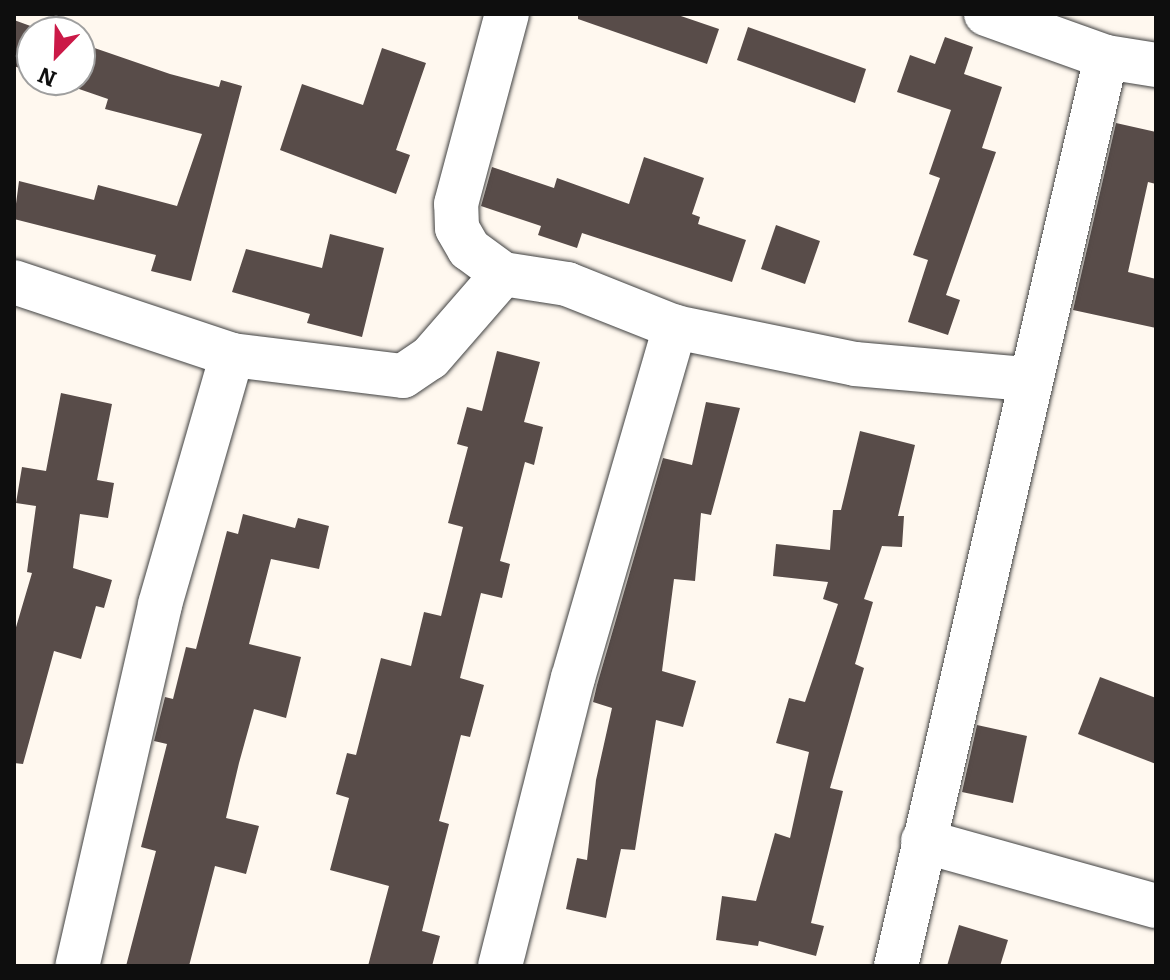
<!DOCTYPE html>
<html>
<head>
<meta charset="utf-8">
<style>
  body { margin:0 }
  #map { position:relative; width:1170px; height:980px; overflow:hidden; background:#fff8ef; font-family:Bitter,serif }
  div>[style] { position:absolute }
  .building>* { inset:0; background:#584c49 }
  .roads { filter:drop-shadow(0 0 2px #414141) drop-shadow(0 0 2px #414141) }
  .street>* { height:44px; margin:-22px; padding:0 22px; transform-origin:22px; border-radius:22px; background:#fff }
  span { translate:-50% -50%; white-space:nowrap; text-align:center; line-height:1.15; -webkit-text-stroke:8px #fff; paint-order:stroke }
  .frame { position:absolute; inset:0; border:16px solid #0e0e0e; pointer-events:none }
  .north { position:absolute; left:16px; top:16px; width:80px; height:80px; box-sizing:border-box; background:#fff; border:2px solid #9f9f9f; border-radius:50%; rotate:203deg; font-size:22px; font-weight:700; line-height:32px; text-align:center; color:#0e0e0e }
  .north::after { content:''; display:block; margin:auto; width:28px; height:36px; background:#cb1947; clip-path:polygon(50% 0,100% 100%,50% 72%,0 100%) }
</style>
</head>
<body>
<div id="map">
  <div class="building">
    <div style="clip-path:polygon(578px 14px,675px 14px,719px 29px,707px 64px,578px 19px)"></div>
    <div style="clip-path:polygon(14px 20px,47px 32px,32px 32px,32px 73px,14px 66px)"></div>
    <div style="clip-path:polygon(748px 27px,866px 69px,855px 103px,737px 60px)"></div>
    <div style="clip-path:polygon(945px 37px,973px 47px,964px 74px,1002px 87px,982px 148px,996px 152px,946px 295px,960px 300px,948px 335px,908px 322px,928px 260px,913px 255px,940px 178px,929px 174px,951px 110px,897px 92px,910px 55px,935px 64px)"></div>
    <div style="clip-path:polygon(80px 43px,170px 74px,219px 87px,221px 80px,242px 86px,191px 281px,151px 271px,156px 255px,14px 219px,19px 181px,94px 200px,98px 185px,177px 206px,202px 134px,105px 109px,108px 99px,53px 80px,80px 80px)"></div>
    <div style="clip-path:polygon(382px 48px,426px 63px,396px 150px,410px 155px,396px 194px,280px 150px,302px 84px,363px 105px)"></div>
    <div style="clip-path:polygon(1116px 123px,1156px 132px,1156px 184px,1148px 182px,1128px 272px,1156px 279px,1156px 328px,1073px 310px)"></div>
    <div style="clip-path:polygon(644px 157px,704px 178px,692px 214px,700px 217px,698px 224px,746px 240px,732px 282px,582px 233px,577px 248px,538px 235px,541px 226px,481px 206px,492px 167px,554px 188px,557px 178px,629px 204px)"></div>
    <div style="clip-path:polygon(776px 225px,820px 241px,805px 284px,761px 269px)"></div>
    <div style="clip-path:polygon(330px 234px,384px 248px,362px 337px,307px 323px,310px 314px,232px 292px,246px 249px,322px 268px)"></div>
    <div style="clip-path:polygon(497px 351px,540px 362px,524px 422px,543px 427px,534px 465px,525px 462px,500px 561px,510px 564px,502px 598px,481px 593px,460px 678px,484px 685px,470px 737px,461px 735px,439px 821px,449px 824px,422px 931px,440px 936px,432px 966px,368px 966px,389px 886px,330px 870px,349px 798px,336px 794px,347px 753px,356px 755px,381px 658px,411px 666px,424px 612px,441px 616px,463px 527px,448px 523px,468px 447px,457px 444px,467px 407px,482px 411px)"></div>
    <div style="clip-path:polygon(61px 393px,112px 404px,97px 480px,114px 483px,108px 518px,80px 514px,73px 568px,112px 580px,104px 608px,96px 606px,81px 659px,54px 651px,23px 764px,14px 763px,14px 634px,32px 573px,27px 572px,36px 506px,16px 503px,22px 467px,46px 471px)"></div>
    <div style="clip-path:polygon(706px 402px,740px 408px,711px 515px,701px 513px,695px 581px,674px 579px,662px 671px,696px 681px,683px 727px,656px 720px,635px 850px,621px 849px,606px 918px,566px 909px,577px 858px,587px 860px,596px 780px,612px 708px,593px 702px,597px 685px,663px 458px,692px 465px)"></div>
    <div style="clip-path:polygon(860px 431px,915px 445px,898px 516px,904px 516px,902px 547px,882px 546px,864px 599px,873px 602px,855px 664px,864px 668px,830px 788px,843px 791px,811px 923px,824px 926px,816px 956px,759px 941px,758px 946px,716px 940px,722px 896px,756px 901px,775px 833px,790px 838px,809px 752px,776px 743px,789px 698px,805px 702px,838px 604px,823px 599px,828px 582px,773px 576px,776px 544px,830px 550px,833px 510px,841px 510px)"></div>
    <div style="clip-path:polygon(243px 514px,295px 528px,298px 518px,329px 526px,319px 569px,271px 559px,249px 644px,301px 657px,286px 718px,254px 709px,239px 763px,226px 818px,259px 826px,246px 874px,215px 866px,189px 966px,126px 966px,156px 851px,141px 847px,167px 744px,154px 741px,165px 697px,173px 699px,186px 647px,196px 649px,227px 531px,238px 534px)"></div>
    <div style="clip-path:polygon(1100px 677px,1156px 698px,1156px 764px,1078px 734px)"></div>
    <div style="clip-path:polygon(977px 725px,1027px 736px,1013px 803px,962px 792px)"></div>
    <div style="clip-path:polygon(959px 925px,1008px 940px,1000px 966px,947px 966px)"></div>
  </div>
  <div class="roads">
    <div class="street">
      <div style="left:986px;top:14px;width:127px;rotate:19.7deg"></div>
      <div style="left:503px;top:274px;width:42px;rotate:-143.7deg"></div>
      <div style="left:469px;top:249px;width:24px;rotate:-120deg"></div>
      <div style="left:457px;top:228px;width:24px;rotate:-92deg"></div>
      <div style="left:456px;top:204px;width:197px;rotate:-75deg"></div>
      <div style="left:14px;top:282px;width:230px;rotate:18.5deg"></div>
      <div style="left:232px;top:355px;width:260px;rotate:106.1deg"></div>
      <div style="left:160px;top:605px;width:370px;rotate:102.9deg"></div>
      <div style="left:232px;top:355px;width:172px;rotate:7deg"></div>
      <div style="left:403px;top:376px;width:32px;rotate:-34deg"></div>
      <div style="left:430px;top:358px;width:111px;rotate:-49deg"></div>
      <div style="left:503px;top:274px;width:65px;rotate:8.9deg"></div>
      <div style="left:567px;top:284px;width:116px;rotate:21.7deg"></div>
      <div style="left:923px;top:841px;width:242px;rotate:15.6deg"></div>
      <div style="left:500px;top:966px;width:297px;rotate:-75.8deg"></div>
      <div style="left:573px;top:678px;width:366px;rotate:-73.8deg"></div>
      <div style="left:675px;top:327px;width:184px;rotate:11.6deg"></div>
      <div style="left:855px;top:364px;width:173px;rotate:5deg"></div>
      <div style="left:896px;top:966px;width:933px;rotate:-76.99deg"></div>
      <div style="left:1106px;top:57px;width:51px;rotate:9.1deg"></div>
    </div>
  </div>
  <div class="frame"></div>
  <div class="north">N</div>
</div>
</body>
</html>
